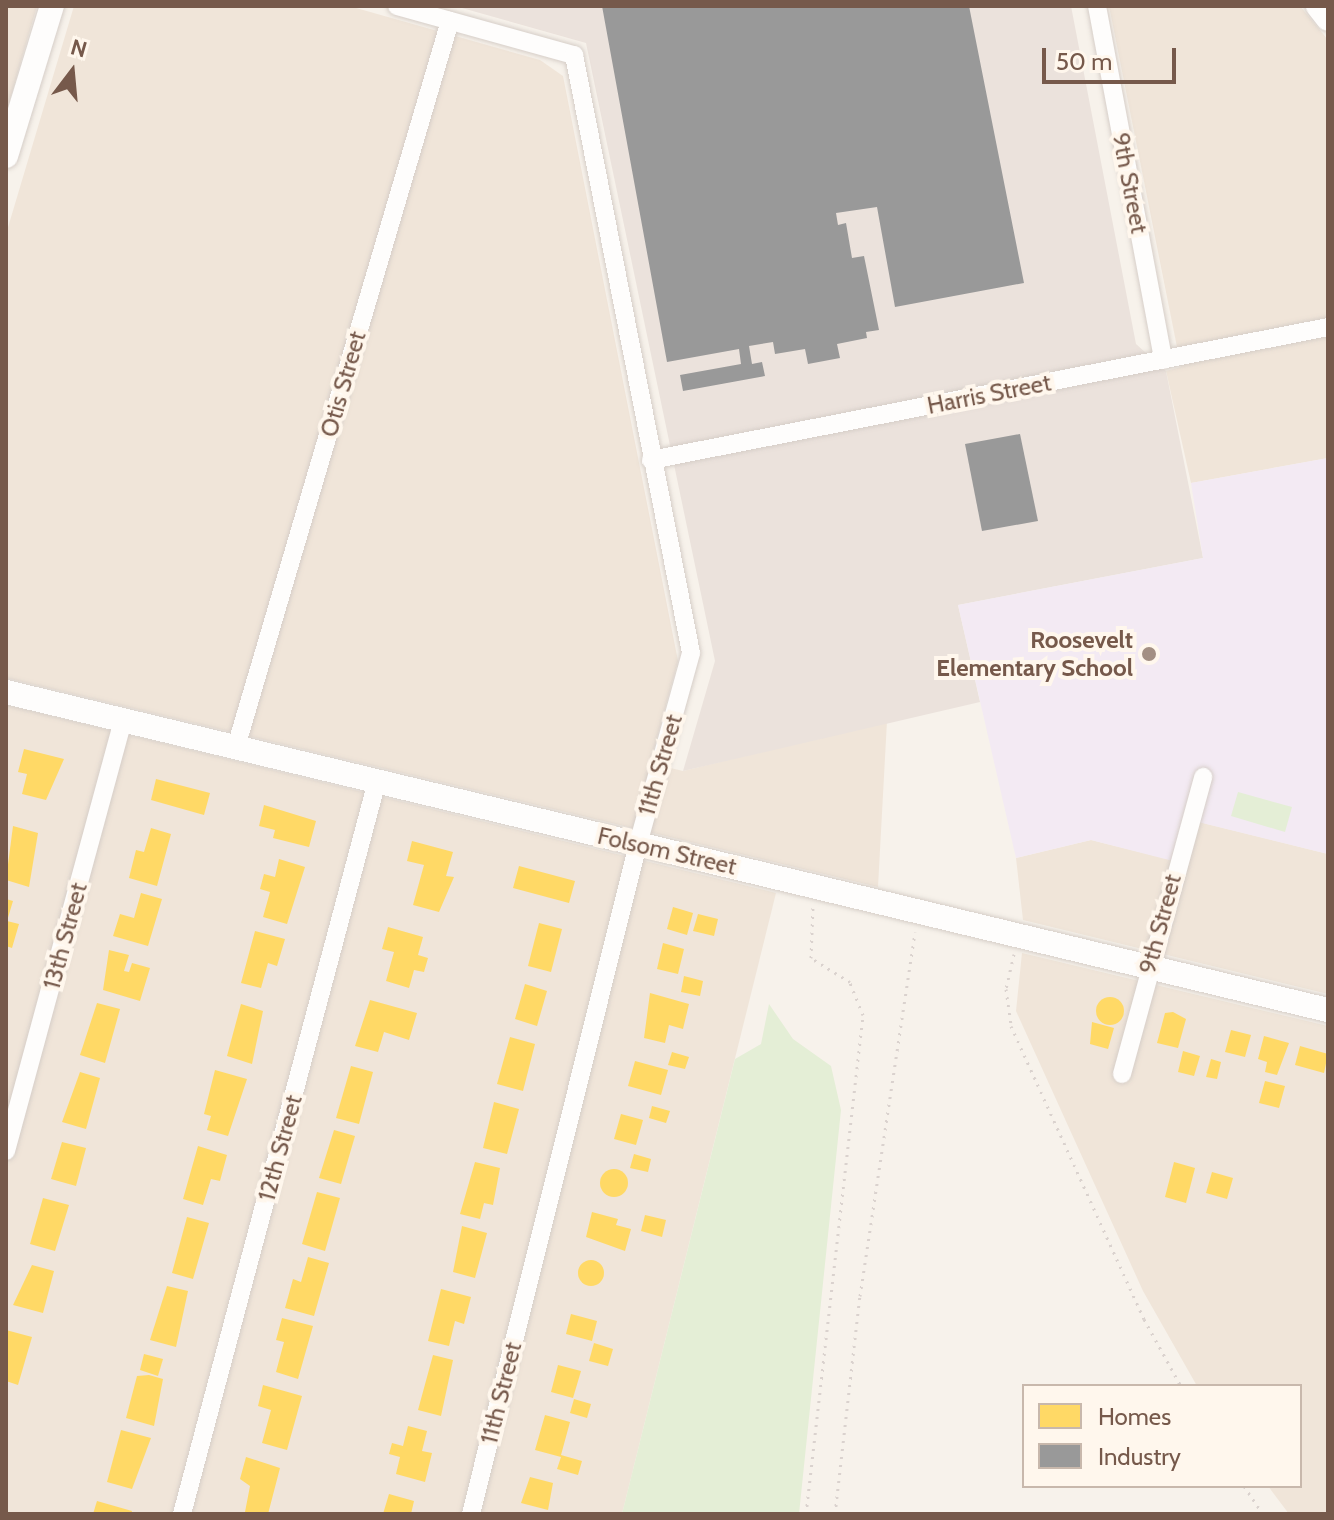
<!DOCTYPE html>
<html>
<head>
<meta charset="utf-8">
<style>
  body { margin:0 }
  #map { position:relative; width:1334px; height:1520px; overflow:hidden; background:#f7f2eb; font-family:Cabin,sans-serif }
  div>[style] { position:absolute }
  .residential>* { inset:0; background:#f0e5d9 }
  .industrial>* { inset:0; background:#ebe2dc }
  .education>* { inset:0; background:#f3eaf3 }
  .green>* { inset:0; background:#e4eed6 }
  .homes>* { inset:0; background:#ffd966 }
  .round { border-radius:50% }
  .industry>* { inset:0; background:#999 }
  .path>* { height:3px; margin-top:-1.5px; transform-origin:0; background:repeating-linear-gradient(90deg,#dad2ce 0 2px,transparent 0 8px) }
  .roads { filter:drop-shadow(0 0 2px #d6cec8) drop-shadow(0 0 2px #d6cec8) }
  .street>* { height:18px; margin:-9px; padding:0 9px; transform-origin:9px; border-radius:9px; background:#fefdfc }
  .secondary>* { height:24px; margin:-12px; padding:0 12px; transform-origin:12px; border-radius:12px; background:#fefdfc }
  .dots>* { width:22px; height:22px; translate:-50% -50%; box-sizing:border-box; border:4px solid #fff7ed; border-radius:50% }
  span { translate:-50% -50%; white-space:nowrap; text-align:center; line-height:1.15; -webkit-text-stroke:8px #fff7ed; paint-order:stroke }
  .street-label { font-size:24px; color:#76594b }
  .poi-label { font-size:24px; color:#76594b; font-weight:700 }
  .right { translate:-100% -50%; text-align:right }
  .frame { position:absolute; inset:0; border:8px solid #76594b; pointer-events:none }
  .legend { position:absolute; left:1022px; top:1384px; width:280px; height:104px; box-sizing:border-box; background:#fff7ed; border:2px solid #c8b8ac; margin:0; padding:10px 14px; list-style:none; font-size:24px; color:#76594b }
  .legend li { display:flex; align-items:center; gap:16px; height:40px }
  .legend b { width:40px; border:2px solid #c8b8ac }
  .north { position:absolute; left:32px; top:32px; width:80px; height:80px; -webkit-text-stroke:6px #fff7ed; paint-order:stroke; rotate:16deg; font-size:22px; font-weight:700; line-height:32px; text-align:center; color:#76594b }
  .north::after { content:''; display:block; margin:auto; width:28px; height:36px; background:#76594b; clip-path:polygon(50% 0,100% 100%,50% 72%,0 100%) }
  .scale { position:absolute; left:1042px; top:48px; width:134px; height:36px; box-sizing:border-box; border:4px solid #76594b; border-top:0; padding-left:10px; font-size:24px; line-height:28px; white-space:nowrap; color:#76594b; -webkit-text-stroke:6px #fff7ed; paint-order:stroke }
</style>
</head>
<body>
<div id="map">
  <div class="residential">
    <div style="clip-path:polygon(6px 6px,37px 6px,6px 113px)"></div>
    <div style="clip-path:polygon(74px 6px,349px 6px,540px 60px,563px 76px,678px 661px,650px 763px,683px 771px,887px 721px,878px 887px,6px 678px,6px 234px)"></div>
    <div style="clip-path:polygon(1109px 6px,1300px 6px,1328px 40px,1328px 458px,1191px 483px,1166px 371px,1181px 367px)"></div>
    <div style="clip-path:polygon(6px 705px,776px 893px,622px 1514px,6px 1514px)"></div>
    <div style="clip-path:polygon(1195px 821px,1328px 854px,1328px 994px,1023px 920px,1016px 858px,1091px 840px,1184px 863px)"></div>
    <div style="clip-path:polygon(1022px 953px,1328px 1026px,1328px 1514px,1289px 1514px,1268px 1486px,1300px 1486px,1300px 1386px,1197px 1386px,1143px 1291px,1016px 1011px)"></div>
  </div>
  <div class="industrial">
    <div style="clip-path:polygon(455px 6px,1071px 6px,1136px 344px,1166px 371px,1203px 558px,958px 605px,980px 702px,683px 771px,715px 661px,586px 43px)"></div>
  </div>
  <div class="education">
    <div style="clip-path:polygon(1328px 458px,1328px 854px,1186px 819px,1173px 861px,1091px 840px,1016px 858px,958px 605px,1203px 558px,1191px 483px)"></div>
  </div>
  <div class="green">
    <div style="clip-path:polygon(1238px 792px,1292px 807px,1285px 832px,1231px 816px)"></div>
    <div style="clip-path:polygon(769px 1004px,793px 1039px,831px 1066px,841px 1110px,799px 1514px,622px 1514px,735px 1059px,761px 1044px)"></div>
  </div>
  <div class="homes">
    <div style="clip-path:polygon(24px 749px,64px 759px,46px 800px,22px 794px,27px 774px,18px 772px)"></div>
    <div style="clip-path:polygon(156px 779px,210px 793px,204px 815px,151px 800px)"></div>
    <div style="clip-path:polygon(264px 805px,316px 821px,309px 847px,273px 838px,275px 830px,259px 826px)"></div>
    <div style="clip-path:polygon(13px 826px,38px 833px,29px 887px,6px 880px)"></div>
    <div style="clip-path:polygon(151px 828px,171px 834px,157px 886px,129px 878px,136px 850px,144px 852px)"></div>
    <div style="clip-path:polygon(412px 841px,453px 852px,446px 876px,454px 877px,439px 912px,413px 905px,424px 865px,407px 861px)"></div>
    <div style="clip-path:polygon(279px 859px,305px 867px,287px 924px,263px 917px,270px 892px,260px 889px,264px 874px,275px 877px)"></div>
    <div style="clip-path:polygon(519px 866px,575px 881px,569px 903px,513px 888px)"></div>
    <div style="clip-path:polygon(141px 893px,162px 899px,148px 946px,113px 936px,120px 914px,134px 918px)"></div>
    <div style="clip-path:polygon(6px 899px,13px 901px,7px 921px,19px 924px,12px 948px,6px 946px)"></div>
    <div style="clip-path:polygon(673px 907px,693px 913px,687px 935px,667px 929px)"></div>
    <div style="clip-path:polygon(698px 914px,718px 919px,714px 936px,693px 931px)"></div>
    <div style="clip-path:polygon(539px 923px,562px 929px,551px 972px,528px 966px)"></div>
    <div style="clip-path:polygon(388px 927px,423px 937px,418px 955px,428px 958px,424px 972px,414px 970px,409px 988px,386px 981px,394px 952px,382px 949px)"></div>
    <div style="clip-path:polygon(255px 931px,285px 939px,277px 966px,268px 963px,261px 988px,241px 983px)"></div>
    <div style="clip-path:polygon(663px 943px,684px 949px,678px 974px,657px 969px)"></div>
    <div style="clip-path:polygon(109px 950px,129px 955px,124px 971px,129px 972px,132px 963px,150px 968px,140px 1001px,103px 990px)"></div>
    <div style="clip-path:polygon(684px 976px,703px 981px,700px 996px,681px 992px)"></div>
    <div style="clip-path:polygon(525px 984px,547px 991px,537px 1026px,515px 1019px)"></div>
    <div style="clip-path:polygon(650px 993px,689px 1004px,683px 1029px,669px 1025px,665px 1043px,644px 1038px)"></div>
    <div class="round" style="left:1096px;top:997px;width:28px;height:28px"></div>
    <div style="clip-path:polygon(370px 1000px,417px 1013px,409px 1040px,384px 1032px,378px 1052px,355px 1046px)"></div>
    <div style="clip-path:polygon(97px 1003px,120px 1009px,105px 1063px,80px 1055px)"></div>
    <div style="clip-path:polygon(241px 1004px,263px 1011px,252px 1064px,227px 1056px)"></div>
    <div style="clip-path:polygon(1173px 1012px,1186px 1019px,1178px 1048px,1157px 1043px,1165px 1013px)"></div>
    <div style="clip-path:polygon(1092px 1022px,1114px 1028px,1108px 1049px,1090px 1044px)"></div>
    <div style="clip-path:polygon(1231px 1030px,1251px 1035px,1245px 1057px,1225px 1052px)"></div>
    <div style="clip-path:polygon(1264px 1036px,1289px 1043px,1277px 1075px,1265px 1072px,1267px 1062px,1258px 1059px)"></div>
    <div style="clip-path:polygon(510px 1037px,535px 1044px,523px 1091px,497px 1084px)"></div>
    <div style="clip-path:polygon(1300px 1046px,1328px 1054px,1324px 1073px,1295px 1065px)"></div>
    <div style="clip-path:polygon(1183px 1051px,1200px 1056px,1194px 1076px,1178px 1072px)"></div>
    <div style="clip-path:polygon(672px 1052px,689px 1057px,685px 1069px,668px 1065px)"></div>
    <div style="clip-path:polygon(1211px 1059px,1221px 1062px,1217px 1079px,1206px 1077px)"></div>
    <div style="clip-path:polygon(635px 1061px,668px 1070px,661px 1095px,628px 1086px)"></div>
    <div style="clip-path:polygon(351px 1066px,373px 1072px,359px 1124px,336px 1118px)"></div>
    <div style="clip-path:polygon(215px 1070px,247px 1079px,228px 1136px,207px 1130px,211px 1116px,204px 1114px)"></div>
    <div style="clip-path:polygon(80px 1072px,100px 1078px,86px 1129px,62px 1122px)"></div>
    <div style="clip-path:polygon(1265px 1081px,1285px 1086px,1279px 1108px,1259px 1103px)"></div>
    <div style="clip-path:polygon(494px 1102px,519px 1109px,507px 1154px,483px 1148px)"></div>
    <div style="clip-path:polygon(652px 1106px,670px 1111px,666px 1123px,649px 1118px)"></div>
    <div style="clip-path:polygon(621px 1114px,643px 1120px,636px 1145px,614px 1139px)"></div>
    <div style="clip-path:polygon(334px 1130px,355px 1136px,341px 1184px,319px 1178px)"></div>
    <div style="clip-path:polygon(62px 1142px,86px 1148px,76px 1186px,51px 1179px)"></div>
    <div style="clip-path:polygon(198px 1146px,227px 1155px,220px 1181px,211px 1179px,203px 1205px,183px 1199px)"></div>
    <div style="clip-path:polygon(634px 1154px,651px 1159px,648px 1172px,630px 1168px)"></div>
    <div style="clip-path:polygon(475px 1162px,500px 1168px,493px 1205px,484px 1203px,480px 1219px,460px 1214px)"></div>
    <div style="clip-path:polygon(1174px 1162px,1195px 1168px,1186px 1203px,1165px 1197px)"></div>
    <div class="round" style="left:600px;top:1169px;width:28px;height:28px"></div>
    <div style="clip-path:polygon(1212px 1172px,1233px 1178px,1227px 1199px,1206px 1193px)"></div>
    <div style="clip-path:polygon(317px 1192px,340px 1198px,325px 1251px,302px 1244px)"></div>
    <div style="clip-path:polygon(43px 1198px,69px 1205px,55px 1251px,30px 1244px)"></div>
    <div style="clip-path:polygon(592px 1212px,618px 1219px,616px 1225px,631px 1229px,625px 1251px,586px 1237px)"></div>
    <div style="clip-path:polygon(645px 1215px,666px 1220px,662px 1237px,641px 1231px)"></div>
    <div style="clip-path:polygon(187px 1217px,209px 1223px,193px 1279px,172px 1273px)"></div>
    <div style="clip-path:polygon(462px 1226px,487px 1233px,475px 1278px,453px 1272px)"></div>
    <div style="clip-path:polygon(308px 1257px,329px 1263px,314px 1316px,285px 1308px,293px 1279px,301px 1282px)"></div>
    <div class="round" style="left:578px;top:1260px;width:26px;height:26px"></div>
    <div style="clip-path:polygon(32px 1265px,54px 1271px,43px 1313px,13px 1305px)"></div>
    <div style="clip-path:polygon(167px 1286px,188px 1291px,176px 1347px,150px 1340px)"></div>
    <div style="clip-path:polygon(441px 1289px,471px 1297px,464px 1324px,455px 1321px,449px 1346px,428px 1341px)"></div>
    <div style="clip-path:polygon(571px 1314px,597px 1321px,592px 1341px,566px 1334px)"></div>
    <div style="clip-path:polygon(282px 1318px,313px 1326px,298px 1379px,276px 1372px,284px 1342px,276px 1340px)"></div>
    <div style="clip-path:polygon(6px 1330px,32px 1337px,18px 1385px,6px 1381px)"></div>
    <div style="clip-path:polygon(594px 1343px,613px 1349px,608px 1366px,589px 1361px)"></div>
    <div style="clip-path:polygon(144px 1354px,163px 1359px,158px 1376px,140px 1370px)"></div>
    <div style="clip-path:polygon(433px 1355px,453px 1360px,441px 1416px,418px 1410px)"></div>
    <div style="clip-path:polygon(558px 1365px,581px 1371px,573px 1398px,551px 1392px)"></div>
    <div style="clip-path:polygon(149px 1375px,163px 1379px,154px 1426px,126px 1418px,137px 1376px)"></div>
    <div style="clip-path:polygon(263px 1385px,302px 1396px,287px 1450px,262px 1443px,271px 1410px,258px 1406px)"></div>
    <div style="clip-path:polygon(574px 1399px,591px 1404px,587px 1418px,570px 1413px)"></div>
    <div style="clip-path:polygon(545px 1415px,570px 1422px,561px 1455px,582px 1461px,578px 1475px,557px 1469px,561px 1457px,535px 1450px)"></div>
    <div style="clip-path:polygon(408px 1426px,427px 1431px,422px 1451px,432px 1453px,425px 1482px,396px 1474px,400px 1457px,389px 1454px,392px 1443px,403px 1446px)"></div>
    <div style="clip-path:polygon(121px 1430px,151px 1438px,132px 1489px,107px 1482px)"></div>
    <div style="clip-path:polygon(246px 1457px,280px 1468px,268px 1514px,245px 1512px,250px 1486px,240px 1479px)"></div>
    <div style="clip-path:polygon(530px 1477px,553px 1483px,548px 1510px,521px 1503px)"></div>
    <div style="clip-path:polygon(389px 1494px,414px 1501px,411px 1514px,383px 1514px)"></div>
    <div style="clip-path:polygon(97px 1501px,132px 1511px,131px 1514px,93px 1514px)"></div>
  </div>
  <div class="industry">
    <div style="clip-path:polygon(602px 6px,969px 6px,1024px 283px,895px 307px,877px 207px,836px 213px,838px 225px,846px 223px,852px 258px,864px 256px,879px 330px,866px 332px,867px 338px,837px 344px,840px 358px,808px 364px,805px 349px,775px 354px,773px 342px,749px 346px,752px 364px,762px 362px,765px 376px,683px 391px,680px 375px,741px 364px,739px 349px,667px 362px)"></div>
    <div style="clip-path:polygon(1020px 434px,1038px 521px,982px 531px,965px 444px)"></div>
  </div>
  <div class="path">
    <div style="left:1014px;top:954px;width:36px;rotate:103deg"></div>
    <div style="left:1006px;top:989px;width:37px;rotate:82deg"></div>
    <div style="left:1011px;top:1026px;width:322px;rotate:65.6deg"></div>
    <div style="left:1144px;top:1319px;width:77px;rotate:61.1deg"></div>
    <div style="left:1244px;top:1486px;width:34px;rotate:56deg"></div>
    <div style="left:806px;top:1514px;width:502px;rotate:-83.48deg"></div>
    <div style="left:863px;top:1015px;width:35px;rotate:-112deg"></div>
    <div style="left:850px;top:982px;width:46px;rotate:-148.4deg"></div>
    <div style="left:811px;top:958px;width:52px;rotate:-87.8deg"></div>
    <div style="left:835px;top:1514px;width:219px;rotate:-83.5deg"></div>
    <div style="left:860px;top:1296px;width:368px;rotate:-81.4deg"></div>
  </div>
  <div class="roads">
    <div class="street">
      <div style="left:397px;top:6px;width:184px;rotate:15.5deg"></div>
      <div style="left:574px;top:55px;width:609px;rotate:78.93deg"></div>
      <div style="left:691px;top:653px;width:198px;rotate:105.5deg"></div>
      <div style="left:638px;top:844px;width:690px;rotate:104deg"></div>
      <div style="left:1097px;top:6px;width:360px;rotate:79.4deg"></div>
      <div style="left:651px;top:460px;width:690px;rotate:-11.11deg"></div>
      <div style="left:236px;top:747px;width:757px;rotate:-73.58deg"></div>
      <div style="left:1122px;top:1074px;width:308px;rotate:-74.7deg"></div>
      <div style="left:6px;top:1151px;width:446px;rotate:-74.8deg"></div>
      <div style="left:182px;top:1514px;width:758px;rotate:-75.1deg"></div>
    </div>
    <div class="secondary">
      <div style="left:1318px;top:6px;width:16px;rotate:52deg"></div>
      <div style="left:6px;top:156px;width:157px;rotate:-73deg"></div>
      <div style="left:6px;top:692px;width:1360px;rotate:13.53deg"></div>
    </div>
  </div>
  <div class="dots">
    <div style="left:1149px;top:654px;background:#a38f83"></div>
  </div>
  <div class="street-label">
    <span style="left:1130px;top:183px;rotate:79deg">9th Street</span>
    <span style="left:343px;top:384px;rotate:-74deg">Otis Street</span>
    <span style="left:989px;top:394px;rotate:-11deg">Harris Street</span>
    <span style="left:660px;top:765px;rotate:-74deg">11th Street</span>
    <span style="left:667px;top:851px;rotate:13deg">Folsom Street</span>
    <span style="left:1160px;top:924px;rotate:-75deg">9th Street</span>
    <span style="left:65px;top:936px;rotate:-75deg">13th Street</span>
    <span style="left:280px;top:1148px;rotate:-75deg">12th Street</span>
    <span style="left:501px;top:1393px;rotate:-76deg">11th Street</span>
  </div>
  <div class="poi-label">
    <span class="right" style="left:1133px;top:654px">Roosevelt<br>Elementary School</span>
  </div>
  <div class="frame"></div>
  <ul class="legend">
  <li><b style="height:22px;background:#ffd966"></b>Homes</li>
  <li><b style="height:22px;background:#999"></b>Industry</li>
  </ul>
  <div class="north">N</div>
  <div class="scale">50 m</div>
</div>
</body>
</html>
